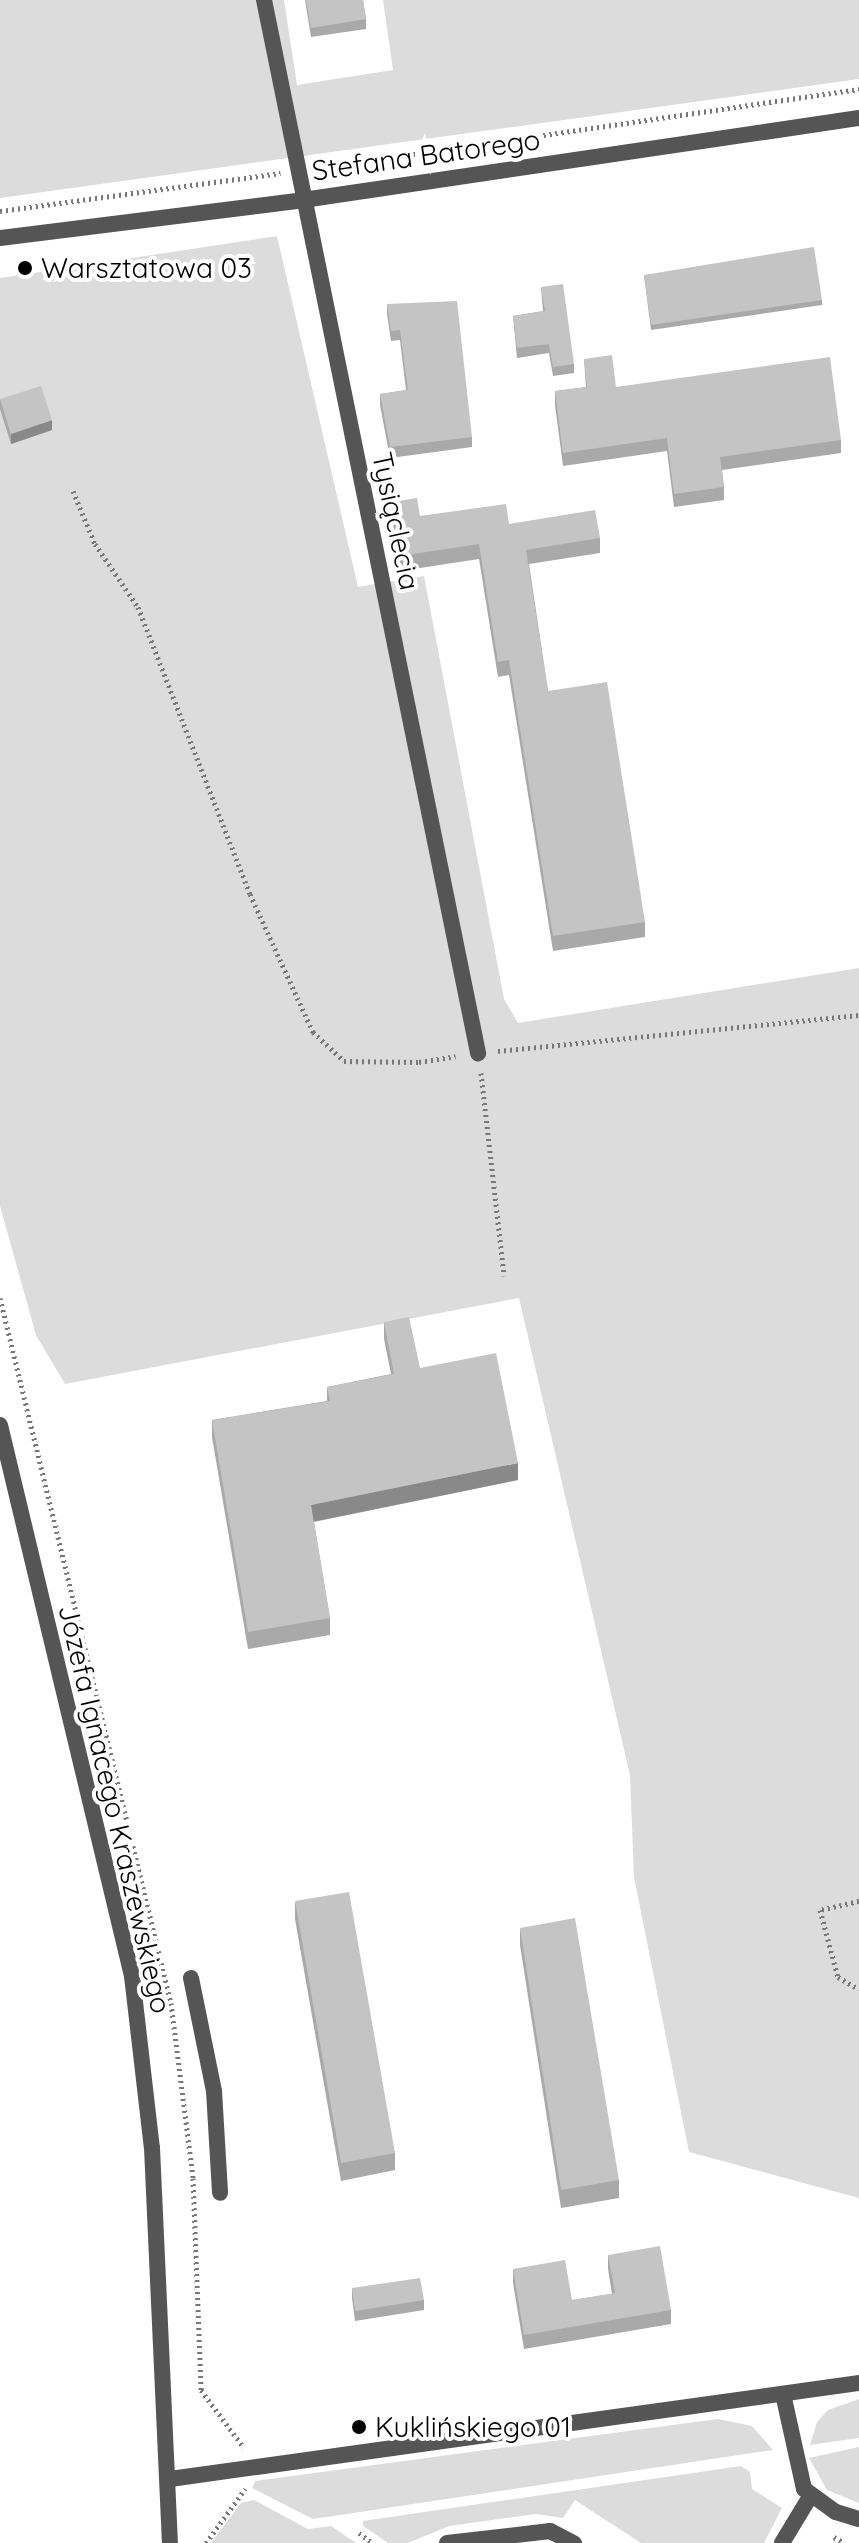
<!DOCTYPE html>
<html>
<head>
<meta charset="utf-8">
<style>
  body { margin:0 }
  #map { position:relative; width:859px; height:2543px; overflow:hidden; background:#fff; font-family:Quicksand,sans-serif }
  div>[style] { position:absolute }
  .green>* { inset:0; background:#dcdcdc }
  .path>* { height:5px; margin-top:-2.5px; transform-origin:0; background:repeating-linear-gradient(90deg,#777 0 2px,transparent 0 6px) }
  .service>* { height:16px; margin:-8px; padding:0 8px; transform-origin:8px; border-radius:8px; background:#555 }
  .minor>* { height:16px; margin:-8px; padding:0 8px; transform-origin:8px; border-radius:8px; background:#555 }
  .tertiary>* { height:16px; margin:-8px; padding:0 8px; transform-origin:8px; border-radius:8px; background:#555 }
  .wall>* { inset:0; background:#a9a9a9 }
  .shaded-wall>* { inset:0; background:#898989 }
  .building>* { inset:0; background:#c4c4c4 }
  .dots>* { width:22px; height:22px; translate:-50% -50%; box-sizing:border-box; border:4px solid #fff; border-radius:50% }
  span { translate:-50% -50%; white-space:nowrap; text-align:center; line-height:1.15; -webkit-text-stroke:8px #fff; paint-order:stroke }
  .street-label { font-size:28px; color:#000 }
  .poi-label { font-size:28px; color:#000 }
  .left { translate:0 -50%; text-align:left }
</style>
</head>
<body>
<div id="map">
  <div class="green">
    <div style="clip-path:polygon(0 0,284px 0,297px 85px,393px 70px,383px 0,859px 0,859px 79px,0 198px)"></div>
    <div style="clip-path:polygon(277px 236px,358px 587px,424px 576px,504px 999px,518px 1023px,859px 968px,859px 2198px,689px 2152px,634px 1877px,630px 1775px,519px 1298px,65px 1384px,36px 1335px,0 1206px,0 278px)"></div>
    <div style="clip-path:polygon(859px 2399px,859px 2438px,810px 2445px,817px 2422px,828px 2410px)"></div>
    <div style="clip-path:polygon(718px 2419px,752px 2426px,773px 2450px,313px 2519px,252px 2488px,255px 2481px)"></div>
    <div style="clip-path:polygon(859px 2447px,859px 2503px,827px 2490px,809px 2458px)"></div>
    <div style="clip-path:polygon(741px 2466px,750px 2472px,752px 2489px,782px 2508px,764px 2543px,641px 2543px,575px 2500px,563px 2518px,536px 2514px,449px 2526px,408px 2543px,388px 2543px,363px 2526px,363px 2521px)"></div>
    <div style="clip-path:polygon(254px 2500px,308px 2529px,331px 2526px,356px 2543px,211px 2543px,241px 2503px)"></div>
  </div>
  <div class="path">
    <div style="left:318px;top:168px;width:547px;rotate:-8.31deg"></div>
    <div style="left:0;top:211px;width:283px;rotate:-7.7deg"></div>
    <div style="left:73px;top:491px;width:57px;rotate:67.5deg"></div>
    <div style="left:95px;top:544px;width:76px;rotate:55.7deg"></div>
    <div style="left:138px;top:607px;width:308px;rotate:68.7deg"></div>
    <div style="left:250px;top:894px;width:152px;rotate:65.5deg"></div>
    <div style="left:313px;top:1032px;width:42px;rotate:43.1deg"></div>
    <div style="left:344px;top:1061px;width:75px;rotate:0.8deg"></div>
    <div style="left:419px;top:1062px;width:37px;rotate:-9deg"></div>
    <div style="left:498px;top:1051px;width:363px;rotate:-5.7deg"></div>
    <div style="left:481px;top:1073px;width:204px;rotate:83.5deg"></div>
    <div style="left:0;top:1298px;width:725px;rotate:76.37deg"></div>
    <div style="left:171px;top:2003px;width:176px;rotate:82.8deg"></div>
    <div style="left:193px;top:2178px;width:212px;rotate:87.8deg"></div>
    <div style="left:201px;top:2390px;width:72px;rotate:53.4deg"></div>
    <div style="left:859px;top:1901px;width:40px;rotate:167deg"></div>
    <div style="left:820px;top:1910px;width:69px;rotate:75deg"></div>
    <div style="left:838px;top:1977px;width:24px;rotate:30deg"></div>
    <div style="left:359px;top:2533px;width:17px;rotate:36deg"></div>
    <div style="left:834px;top:2537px;width:12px;rotate:31deg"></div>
    <div style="left:206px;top:2543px;width:67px;rotate:-54.2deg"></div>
  </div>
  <div class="service">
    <div style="left:191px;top:1978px;width:115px;rotate:78.5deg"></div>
    <div style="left:214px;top:2091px;width:102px;rotate:86.6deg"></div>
    <div style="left:783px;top:2394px;width:97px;rotate:77.5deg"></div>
    <div style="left:804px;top:2489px;width:39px;rotate:36deg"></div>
    <div style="left:836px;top:2512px;width:24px;rotate:17deg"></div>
    <div style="left:447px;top:2543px;width:104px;rotate:-6.6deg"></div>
    <div style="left:550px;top:2531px;width:27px;rotate:27deg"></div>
    <div style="left:782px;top:2543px;width:56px;rotate:-58.9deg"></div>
  </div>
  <div class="minor">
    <div style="left:264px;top:0;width:1075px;rotate:78.51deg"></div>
    <div style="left:170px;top:2479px;width:696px;rotate:-7.93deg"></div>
  </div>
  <div class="tertiary">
    <div style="left:0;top:238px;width:305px;rotate:-7.1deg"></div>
    <div style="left:303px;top:200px;width:562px;rotate:-8.39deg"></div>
    <div style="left:0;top:1425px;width:567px;rotate:76.53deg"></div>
    <div style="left:132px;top:1976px;width:173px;rotate:83.4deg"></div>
    <div style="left:152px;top:2148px;width:395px;rotate:87.4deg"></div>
  </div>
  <div class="wall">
    <div style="clip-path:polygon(305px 0,363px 0,366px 19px,366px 29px,311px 37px)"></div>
    <div style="clip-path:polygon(644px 275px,822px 300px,822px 305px,651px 330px)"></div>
    <div style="clip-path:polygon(541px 287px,574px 364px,574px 373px,553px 376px,549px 353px,517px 358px,513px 316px,543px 311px)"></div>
    <div style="clip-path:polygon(387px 304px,472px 437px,472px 447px,390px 458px,380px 405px,380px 394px,406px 390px,400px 340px,391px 341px,387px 314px)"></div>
    <div style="clip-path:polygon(584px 359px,616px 387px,841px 440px,841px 453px,722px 470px,724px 487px,724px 500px,674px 507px,667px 451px,563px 466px,555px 405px,555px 391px,586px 387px)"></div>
    <div style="clip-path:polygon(0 399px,52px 430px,11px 444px,0 409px)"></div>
    <div style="clip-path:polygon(392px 502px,420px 516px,509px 524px,600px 538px,600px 553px,529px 564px,548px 691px,645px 922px,645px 937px,553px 951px,509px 675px,498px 677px,479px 559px,400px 571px,392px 517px)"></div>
    <div style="clip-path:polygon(384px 1322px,420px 1368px,518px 1480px,314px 1522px,330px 1618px,330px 1635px,248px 1649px,212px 1437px,212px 1420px,327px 1401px,327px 1387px,391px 1374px,384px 1339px)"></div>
    <div style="clip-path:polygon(295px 1901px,395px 2153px,395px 2170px,341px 2181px,295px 1919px)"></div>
    <div style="clip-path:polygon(520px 1928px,619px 2180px,619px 2198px,561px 2208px,520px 1945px)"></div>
    <div style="clip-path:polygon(608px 2255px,671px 2310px,671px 2324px,524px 2349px,513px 2283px,513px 2269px,572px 2300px,612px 2294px,608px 2269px)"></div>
    <div style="clip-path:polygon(352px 2288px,424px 2300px,424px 2310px,355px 2321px,352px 2298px)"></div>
  </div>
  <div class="shaded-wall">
    <div style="clip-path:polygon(52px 420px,52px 430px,11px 444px,11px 434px)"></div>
    <div style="clip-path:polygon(518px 1463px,518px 1480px,311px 1522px,311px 1505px)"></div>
  </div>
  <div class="building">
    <div style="clip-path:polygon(306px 0,363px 0,366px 19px,311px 28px)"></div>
    <div style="clip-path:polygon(814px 247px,822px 300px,651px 325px,644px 275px)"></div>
    <div style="clip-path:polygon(563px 284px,574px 364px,553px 367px,549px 344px,517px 348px,513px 316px,545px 311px,541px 287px)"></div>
    <div style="clip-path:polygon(457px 301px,472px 437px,390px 447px,380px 394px,408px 390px,400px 330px,391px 331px,387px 304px)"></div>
    <div style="clip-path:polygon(612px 355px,616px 387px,830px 357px,841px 440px,720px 457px,724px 487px,674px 494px,667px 438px,563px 453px,555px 391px,587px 387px,584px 359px)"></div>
    <div style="clip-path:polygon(41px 386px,52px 420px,11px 434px,0 399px)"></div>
    <div style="clip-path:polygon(417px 498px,420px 516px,506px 504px,509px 524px,595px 510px,600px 538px,526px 550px,548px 691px,607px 682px,645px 922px,553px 936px,509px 660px,498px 662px,479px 544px,400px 556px,392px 502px)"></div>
    <div style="clip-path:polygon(409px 1317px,420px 1368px,496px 1353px,518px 1463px,311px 1505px,330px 1618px,248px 1632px,212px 1420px,330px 1401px,327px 1387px,394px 1374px,384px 1322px)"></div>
    <div style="clip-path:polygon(349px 1892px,395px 2153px,341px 2163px,295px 1901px)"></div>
    <div style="clip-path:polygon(575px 1918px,619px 2180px,561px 2190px,520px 1928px)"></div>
    <div style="clip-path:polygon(660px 2246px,671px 2310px,524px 2335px,513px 2269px,565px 2260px,572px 2300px,615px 2293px,608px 2255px)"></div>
    <div style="clip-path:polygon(420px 2278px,424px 2300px,355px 2311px,352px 2288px)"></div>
  </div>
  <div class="dots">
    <div style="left:25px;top:268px;background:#000"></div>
    <div style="left:359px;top:2427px;background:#000"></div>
  </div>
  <div class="street-label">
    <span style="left:426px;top:155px;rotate:-8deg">Stefana Batorego</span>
    <span style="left:396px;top:521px;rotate:78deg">Tysiąclecia</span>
    <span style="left:115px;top:1809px;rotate:77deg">Józefa Ignacego Kraszewskiego</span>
  </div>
  <div class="poi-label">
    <span class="left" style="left:41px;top:268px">Warsztatowa 03</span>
    <span class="left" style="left:375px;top:2427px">Kuklińskiego 01</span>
  </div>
</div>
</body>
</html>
